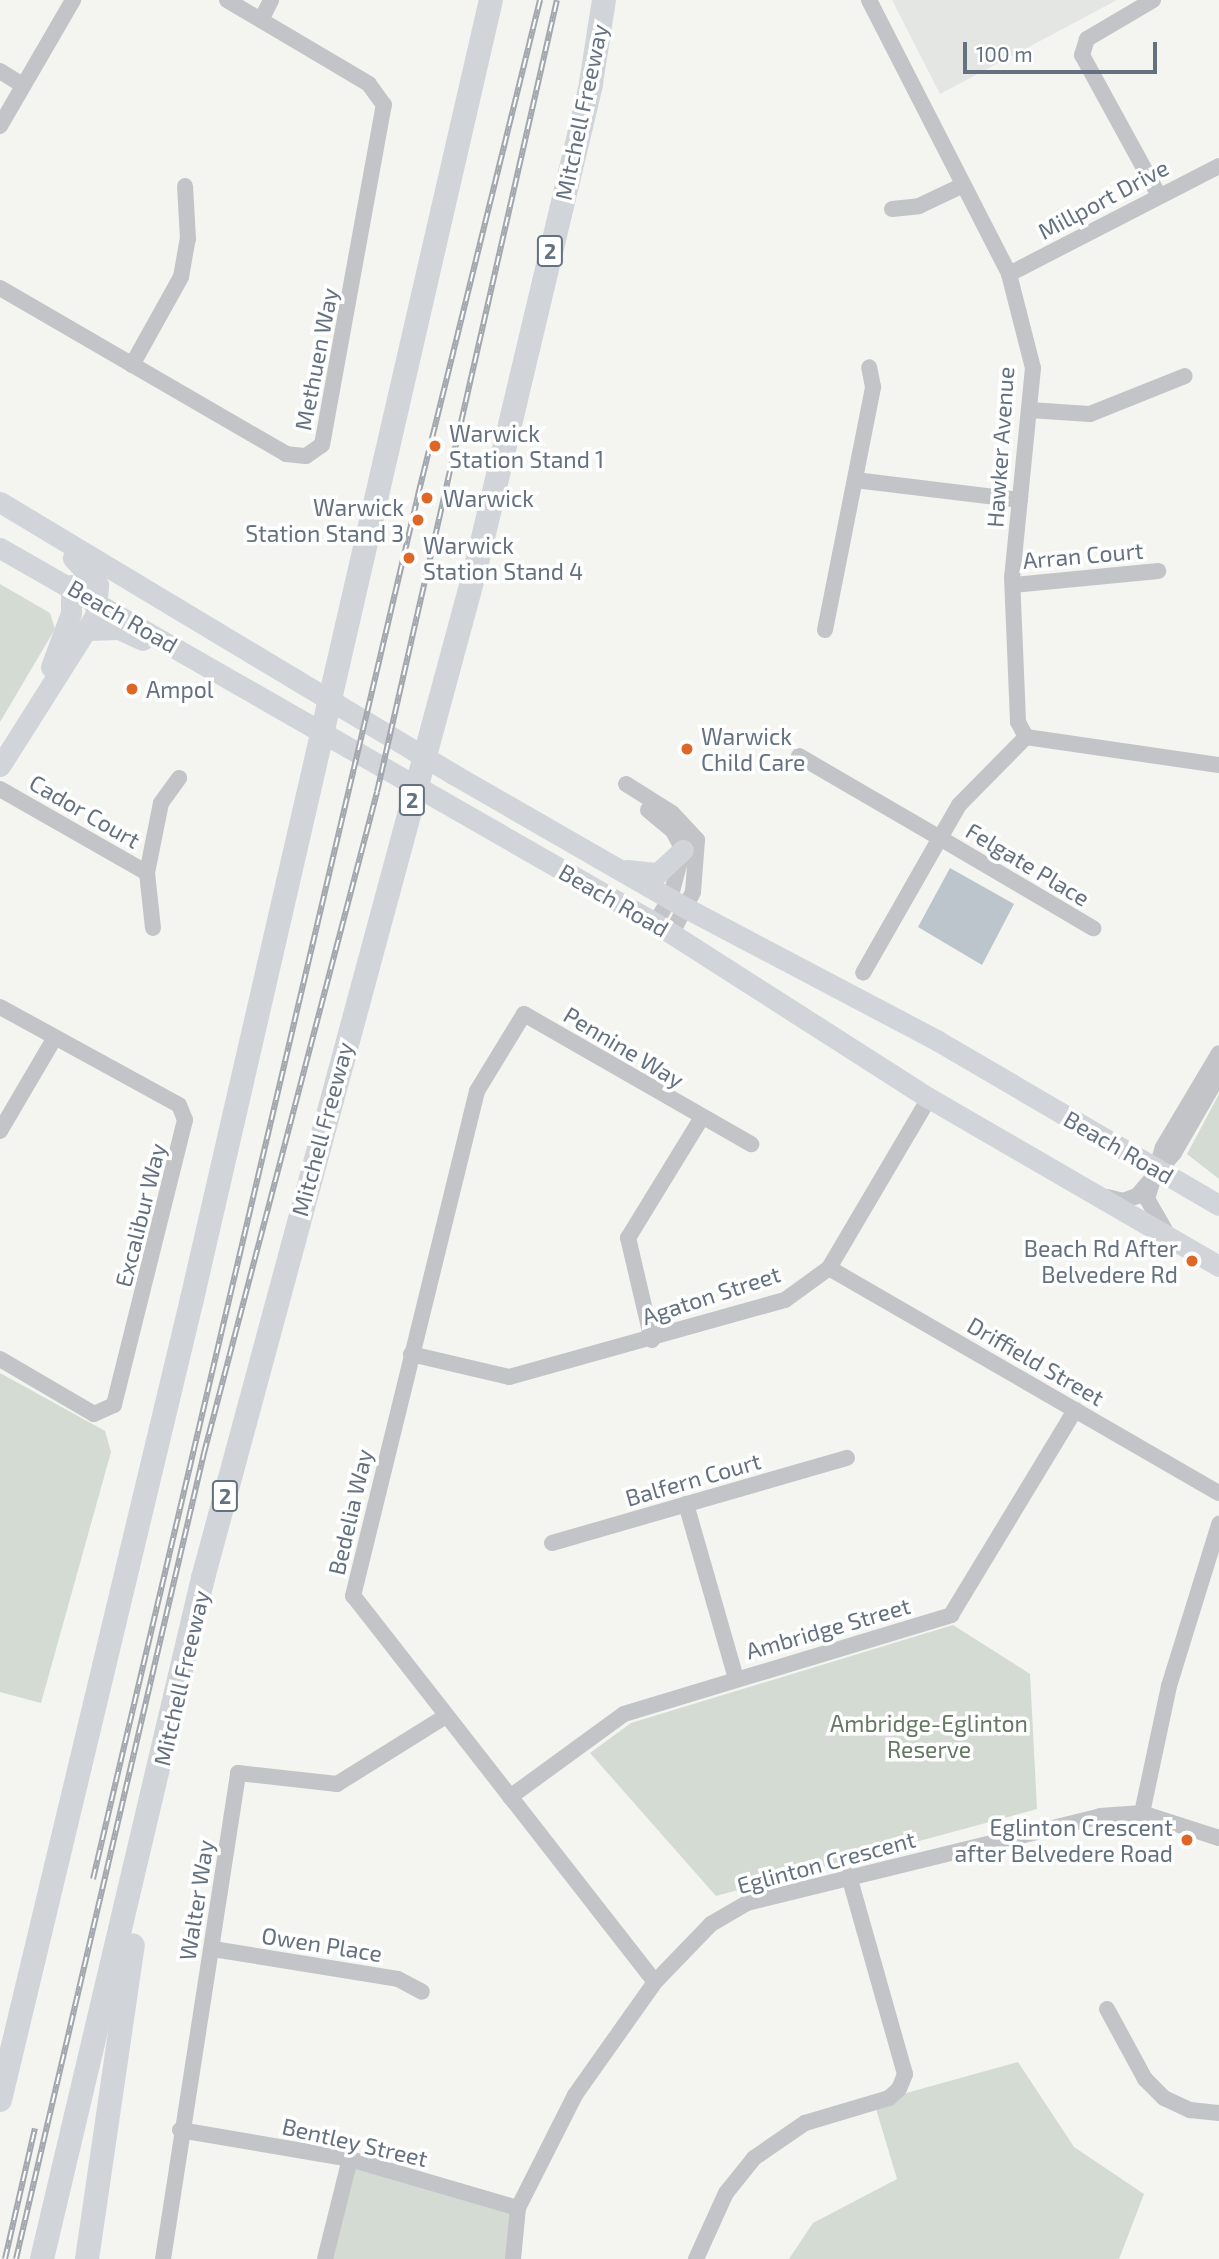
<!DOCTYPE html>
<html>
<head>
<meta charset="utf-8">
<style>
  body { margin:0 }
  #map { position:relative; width:1219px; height:2259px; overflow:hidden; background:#f4f4f0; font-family:"Exo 2",sans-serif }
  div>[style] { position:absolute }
  .built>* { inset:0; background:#e4e6e4 }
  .green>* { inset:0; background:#d4dbd2 }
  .water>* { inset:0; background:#bdc5cc }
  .minor>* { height:16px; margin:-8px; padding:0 8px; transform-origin:8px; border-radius:8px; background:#c2c4c8 }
  .major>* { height:21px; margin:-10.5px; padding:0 10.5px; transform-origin:10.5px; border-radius:10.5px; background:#d1d5da }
  .highway>* { height:24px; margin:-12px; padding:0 12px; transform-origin:12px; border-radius:12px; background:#d1d5da }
  .rail>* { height:6px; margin-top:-3px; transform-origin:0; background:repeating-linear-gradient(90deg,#fff 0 10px,#a2a7ad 0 20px); box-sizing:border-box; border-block:2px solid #a2a7ad }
  .dots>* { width:19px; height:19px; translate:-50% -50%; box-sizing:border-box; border:4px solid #fff; border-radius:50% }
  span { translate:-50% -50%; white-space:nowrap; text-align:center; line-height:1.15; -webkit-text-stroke:7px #fff; paint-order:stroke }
  .shield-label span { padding:2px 5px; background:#fff; border:2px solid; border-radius:5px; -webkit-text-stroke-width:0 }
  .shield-label { font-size:21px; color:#647181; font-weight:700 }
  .street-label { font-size:23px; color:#647181 }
  .poi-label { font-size:23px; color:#647181 }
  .left { translate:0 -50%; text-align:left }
  .right { translate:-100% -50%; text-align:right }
  .park-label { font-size:23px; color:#647862 }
  .scale { position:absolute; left:963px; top:42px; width:194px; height:32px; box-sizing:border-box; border:4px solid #647181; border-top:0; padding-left:9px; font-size:21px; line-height:24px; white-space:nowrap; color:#647181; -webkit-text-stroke:5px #fff; paint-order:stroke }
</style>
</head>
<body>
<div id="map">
  <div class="built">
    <div style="clip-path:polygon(892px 0,1117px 0,940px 94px)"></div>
  </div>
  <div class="green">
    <div style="clip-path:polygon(0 584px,50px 613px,55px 629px,0 722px)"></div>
    <div style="clip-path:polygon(1219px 1094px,1219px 1179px,1187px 1154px)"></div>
    <div style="clip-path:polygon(0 1373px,105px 1431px,111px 1452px,41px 1703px,0 1692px)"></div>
    <div style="clip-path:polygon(953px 1625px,1030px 1674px,1037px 1809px,716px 1896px,590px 1753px,631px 1723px)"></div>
    <div style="clip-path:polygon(1018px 2062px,1074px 2147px,1144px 2194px,1119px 2259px,789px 2259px,813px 2223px,897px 2179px,874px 2102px)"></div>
    <div style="clip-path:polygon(350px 2159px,518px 2208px,515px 2259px,326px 2259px)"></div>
  </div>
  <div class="water">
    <div style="clip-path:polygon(950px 868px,1014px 904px,982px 965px,918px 927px)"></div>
  </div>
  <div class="minor">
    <div style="left:869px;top:0;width:308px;rotate:62.9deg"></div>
    <div style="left:1009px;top:274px;width:97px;rotate:75.7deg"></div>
    <div style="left:1033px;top:368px;width:210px;rotate:95.7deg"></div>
    <div style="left:1012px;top:577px;width:145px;rotate:87.6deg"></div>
    <div style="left:1018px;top:722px;width:17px;rotate:62deg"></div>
    <div style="left:1026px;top:737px;width:195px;rotate:8.3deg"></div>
    <div style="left:1153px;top:0;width:77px;rotate:149.4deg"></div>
    <div style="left:1087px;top:39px;width:17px;rotate:107deg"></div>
    <div style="left:1082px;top:55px;width:158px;rotate:61.3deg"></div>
    <div style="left:261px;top:20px;width:22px;rotate:-63deg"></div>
    <div style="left:0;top:71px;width:25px;rotate:32deg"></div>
    <div style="left:0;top:126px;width:146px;rotate:-59.9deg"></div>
    <div style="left:892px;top:209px;width:27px;rotate:-6deg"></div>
    <div style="left:919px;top:206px;width:49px;rotate:-25.5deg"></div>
    <div style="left:1009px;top:274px;width:236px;rotate:-27.2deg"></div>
    <div style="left:0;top:288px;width:331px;rotate:30.1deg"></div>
    <div style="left:286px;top:454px;width:20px;rotate:6deg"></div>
    <div style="left:306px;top:456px;width:19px;rotate:-35deg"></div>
    <div style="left:322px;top:445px;width:346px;rotate:-79.7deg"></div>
    <div style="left:384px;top:105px;width:26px;rotate:-126deg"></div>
    <div style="left:369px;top:84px;width:165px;rotate:-149.4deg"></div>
    <div style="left:132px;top:365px;width:101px;rotate:-60.9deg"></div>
    <div style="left:181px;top:277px;width:39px;rotate:-80deg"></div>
    <div style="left:188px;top:239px;width:53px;rotate:-93.2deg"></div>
    <div style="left:1029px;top:410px;width:61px;rotate:3.8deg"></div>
    <div style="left:1090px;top:414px;width:102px;rotate:-21.8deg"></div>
    <div style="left:855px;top:480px;width:166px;rotate:6.9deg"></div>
    <div style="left:1013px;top:585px;width:146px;rotate:-5.5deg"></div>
    <div style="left:825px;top:630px;width:248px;rotate:-78.8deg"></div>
    <div style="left:873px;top:387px;width:20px;rotate:-101deg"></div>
    <div style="left:1026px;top:737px;width:95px;rotate:134.6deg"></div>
    <div style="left:959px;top:805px;width:38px;rotate:120deg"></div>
    <div style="left:940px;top:838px;width:178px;rotate:30.5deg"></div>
    <div style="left:799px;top:756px;width:163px;rotate:30.2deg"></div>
    <div style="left:940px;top:838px;width:155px;rotate:119.7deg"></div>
    <div style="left:626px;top:784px;width:54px;rotate:32.2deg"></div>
    <div style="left:672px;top:813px;width:37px;rotate:47deg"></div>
    <div style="left:697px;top:840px;width:52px;rotate:94.4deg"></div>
    <div style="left:693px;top:892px;width:46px;rotate:117.1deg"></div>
    <div style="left:0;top:789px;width:169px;rotate:29.7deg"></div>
    <div style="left:648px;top:810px;width:33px;rotate:40deg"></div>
    <div style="left:673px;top:831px;width:21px;rotate:62deg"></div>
    <div style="left:683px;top:850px;width:51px;rotate:104.9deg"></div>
    <div style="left:670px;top:899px;width:28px;rotate:122deg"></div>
    <div style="left:153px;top:928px;width:55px;rotate:-96.2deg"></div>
    <div style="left:147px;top:873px;width:71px;rotate:-78.7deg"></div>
    <div style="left:161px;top:803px;width:31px;rotate:-54deg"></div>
    <div style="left:0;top:1007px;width:204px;rotate:28.7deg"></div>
    <div style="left:179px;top:1105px;width:16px;rotate:68deg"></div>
    <div style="left:185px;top:1120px;width:294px;rotate:104deg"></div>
    <div style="left:114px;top:1405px;width:22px;rotate:156deg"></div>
    <div style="left:94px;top:1414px;width:109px;rotate:-149.7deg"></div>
    <div style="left:0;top:1131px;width:107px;rotate:-59.6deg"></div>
    <div style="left:1107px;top:1197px;width:16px;rotate:14deg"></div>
    <div style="left:1123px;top:1201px;width:15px;rotate:-20deg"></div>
    <div style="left:1137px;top:1196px;width:57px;rotate:-49.3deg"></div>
    <div style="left:1174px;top:1153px;width:90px;rotate:-60deg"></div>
    <div style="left:1165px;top:1230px;width:36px;rotate:-120deg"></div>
    <div style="left:1147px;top:1199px;width:54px;rotate:-72.9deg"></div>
    <div style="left:1163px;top:1147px;width:109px;rotate:-59.2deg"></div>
    <div style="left:829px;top:1268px;width:450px;rotate:30deg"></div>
    <div style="left:652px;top:1340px;width:105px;rotate:-103.2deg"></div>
    <div style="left:628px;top:1238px;width:140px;rotate:-58.5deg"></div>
    <div style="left:411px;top:1354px;width:101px;rotate:13.2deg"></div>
    <div style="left:509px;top:1377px;width:287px;rotate:-15.6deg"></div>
    <div style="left:785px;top:1300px;width:54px;rotate:-36deg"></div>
    <div style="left:829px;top:1268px;width:197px;rotate:-59.5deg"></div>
    <div style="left:686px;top:1504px;width:181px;rotate:74deg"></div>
    <div style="left:552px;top:1543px;width:307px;rotate:-16.1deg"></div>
    <div style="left:510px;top:1797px;width:141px;rotate:-36.1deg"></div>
    <div style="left:624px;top:1714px;width:342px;rotate:-16.8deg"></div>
    <div style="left:951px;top:1615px;width:240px;rotate:-58.8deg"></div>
    <div style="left:1142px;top:1813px;width:130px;rotate:-78deg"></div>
    <div style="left:1169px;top:1686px;width:170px;rotate:-72.8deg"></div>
    <div style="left:213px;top:1949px;width:187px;rotate:9.2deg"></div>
    <div style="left:398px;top:1979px;width:27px;rotate:28deg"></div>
    <div style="left:655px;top:1982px;width:490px;rotate:-128deg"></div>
    <div style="left:353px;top:1596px;width:520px;rotate:-76.2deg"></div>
    <div style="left:477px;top:1091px;width:90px;rotate:-58.6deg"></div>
    <div style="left:524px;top:1014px;width:262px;rotate:29.8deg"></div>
    <div style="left:1107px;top:2009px;width:80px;rotate:61.5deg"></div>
    <div style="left:1145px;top:2079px;width:27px;rotate:45deg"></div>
    <div style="left:1164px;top:2098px;width:29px;rotate:25deg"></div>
    <div style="left:1190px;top:2110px;width:29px;rotate:6deg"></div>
    <div style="left:180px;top:2130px;width:172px;rotate:9.7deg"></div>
    <div style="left:350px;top:2159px;width:175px;rotate:16.3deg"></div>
    <div style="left:163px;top:2259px;width:492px;rotate:-81.2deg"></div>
    <div style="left:238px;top:1773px;width:100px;rotate:6.3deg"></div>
    <div style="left:337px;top:1784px;width:128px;rotate:-32deg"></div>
    <div style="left:325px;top:2259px;width:103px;rotate:-76deg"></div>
    <div style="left:513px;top:2259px;width:51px;rotate:-84.4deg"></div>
    <div style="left:518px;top:2208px;width:127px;rotate:-63.2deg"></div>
    <div style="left:575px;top:2095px;width:138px;rotate:-54.7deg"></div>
    <div style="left:655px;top:1982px;width:81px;rotate:-46deg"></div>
    <div style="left:711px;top:1924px;width:42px;rotate:-30.3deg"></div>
    <div style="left:747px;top:1903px;width:364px;rotate:-13.8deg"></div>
    <div style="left:1100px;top:1816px;width:42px;rotate:-4.1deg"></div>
    <div style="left:1142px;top:1813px;width:81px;rotate:18deg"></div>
    <div style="left:696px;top:2259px;width:72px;rotate:-65.6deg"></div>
    <div style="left:726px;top:2193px;width:45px;rotate:-51.3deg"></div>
    <div style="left:754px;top:2158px;width:62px;rotate:-34.5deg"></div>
    <div style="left:805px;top:2123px;width:88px;rotate:-16.6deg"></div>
    <div style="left:889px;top:2098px;width:13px;rotate:-42deg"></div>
    <div style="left:899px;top:2089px;width:16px;rotate:-68deg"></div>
    <div style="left:905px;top:2074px;width:206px;rotate:-105.8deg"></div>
  </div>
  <div class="major">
    <div style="left:0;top:502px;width:528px;rotate:30.98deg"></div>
    <div style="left:453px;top:774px;width:271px;rotate:29.9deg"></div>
    <div style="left:688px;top:909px;width:283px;rotate:27.8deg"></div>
    <div style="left:938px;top:1041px;width:325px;rotate:30.3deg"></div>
    <div style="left:0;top:548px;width:755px;rotate:29.79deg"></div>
    <div style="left:655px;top:923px;width:325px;rotate:32.6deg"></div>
    <div style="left:929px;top:1098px;width:335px;rotate:30.1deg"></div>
    <div style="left:87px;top:630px;width:32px;rotate:-2deg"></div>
    <div style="left:119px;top:629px;width:26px;rotate:25deg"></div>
    <div style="left:51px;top:667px;width:58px;rotate:-69.7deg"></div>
    <div style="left:71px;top:613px;width:28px;rotate:-90deg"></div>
    <div style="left:0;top:766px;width:178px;rotate:-57.7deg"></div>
    <div style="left:95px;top:616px;width:31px;rotate:-84deg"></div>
    <div style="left:98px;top:585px;width:37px;rotate:-133deg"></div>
    <div style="left:627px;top:870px;width:31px;rotate:6deg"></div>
    <div style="left:658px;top:873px;width:34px;rotate:-43deg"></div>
  </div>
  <div class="highway">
    <div style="left:0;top:2100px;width:824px;rotate:-76.52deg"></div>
    <div style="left:192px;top:1299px;width:1333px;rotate:-77.04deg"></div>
    <div style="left:42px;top:2259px;width:700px;rotate:-76.7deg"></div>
    <div style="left:203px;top:1578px;width:1051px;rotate:-74.89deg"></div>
    <div style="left:477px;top:563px;width:493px;rotate:-76.6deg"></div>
    <div style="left:591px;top:83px;width:84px;rotate:-81.1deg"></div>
    <div style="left:87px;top:2259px;width:317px;rotate:-81.7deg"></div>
  </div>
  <div class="rail">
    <div style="left:93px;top:1879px;width:1422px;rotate:-76.78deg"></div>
    <div style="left:418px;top:495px;width:510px;rotate:-76.15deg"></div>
    <div style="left:5px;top:2259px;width:134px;rotate:-77.1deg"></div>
    <div style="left:16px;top:2259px;width:828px;rotate:-76.87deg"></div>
    <div style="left:204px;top:1453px;width:683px;rotate:-75.33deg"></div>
    <div style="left:377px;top:792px;width:812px;rotate:-77.2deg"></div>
  </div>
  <div class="dots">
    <div style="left:435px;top:446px;background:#df6726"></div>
    <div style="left:427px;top:498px;background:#df6726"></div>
    <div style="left:418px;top:520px;background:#df6726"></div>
    <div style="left:409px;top:558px;background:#df6726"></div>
    <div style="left:132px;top:689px;background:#df6726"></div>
    <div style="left:687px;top:749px;background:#df6726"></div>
    <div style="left:1192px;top:1261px;background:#df6726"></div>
    <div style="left:1187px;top:1840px;background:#df6726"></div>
  </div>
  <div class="shield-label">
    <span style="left:550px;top:251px">2</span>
    <span style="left:412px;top:800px">2</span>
    <span style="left:225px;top:1496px">2</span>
  </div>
  <div class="street-label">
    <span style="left:581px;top:112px;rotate:-78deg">Mitchell Freeway</span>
    <span style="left:1103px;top:199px;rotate:-28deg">Millport Drive</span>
    <span style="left:316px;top:359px;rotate:-79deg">Methuen Way</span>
    <span style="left:1000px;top:447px;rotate:-86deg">Hawker Avenue</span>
    <span style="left:1083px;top:555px;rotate:-5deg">Arran Court</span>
    <span style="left:123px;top:616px;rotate:30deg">Beach Road</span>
    <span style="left:85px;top:811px;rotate:30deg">Cador Court</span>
    <span style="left:1028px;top:864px;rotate:31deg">Felgate Place</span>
    <span style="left:614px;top:900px;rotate:30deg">Beach Road</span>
    <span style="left:624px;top:1047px;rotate:31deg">Pennine Way</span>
    <span style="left:322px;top:1129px;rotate:-75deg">Mitchell Freeway</span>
    <span style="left:1119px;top:1147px;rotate:30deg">Beach Road</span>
    <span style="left:140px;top:1215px;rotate:-76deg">Excalibur Way</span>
    <span style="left:711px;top:1295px;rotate:-18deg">Agaton Street</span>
    <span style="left:1036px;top:1361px;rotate:30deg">Driffield Street</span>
    <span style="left:693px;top:1479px;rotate:-16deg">Balfern Court</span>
    <span style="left:350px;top:1512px;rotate:-77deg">Bedelia Way</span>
    <span style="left:828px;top:1628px;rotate:-16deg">Ambridge Street</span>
    <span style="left:181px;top:1678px;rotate:-77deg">Mitchell Freeway</span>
    <span style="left:826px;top:1862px;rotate:-15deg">Eglinton Crescent</span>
    <span style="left:196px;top:1900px;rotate:-81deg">Walter Way</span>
    <span style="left:322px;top:1944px;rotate:9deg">Owen Place</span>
    <span style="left:355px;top:2142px;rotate:13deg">Bentley Street</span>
  </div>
  <div class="poi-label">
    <span class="left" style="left:449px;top:446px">Warwick<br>Station Stand 1</span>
    <span class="left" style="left:443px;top:498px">Warwick</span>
    <span class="right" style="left:404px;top:520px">Warwick<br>Station Stand 3</span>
    <span class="left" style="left:423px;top:558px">Warwick<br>Station Stand 4</span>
    <span class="left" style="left:146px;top:689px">Ampol</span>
    <span class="left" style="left:701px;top:749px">Warwick<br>Child Care</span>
    <span class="right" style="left:1178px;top:1261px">Beach Rd After<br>Belvedere Rd</span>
    <span class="right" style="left:1173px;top:1840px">Eglinton Crescent<br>after Belvedere Road</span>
  </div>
  <div class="park-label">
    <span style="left:929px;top:1736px">Ambridge-Eglinton<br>Reserve</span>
  </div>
  <div class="scale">100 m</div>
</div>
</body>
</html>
